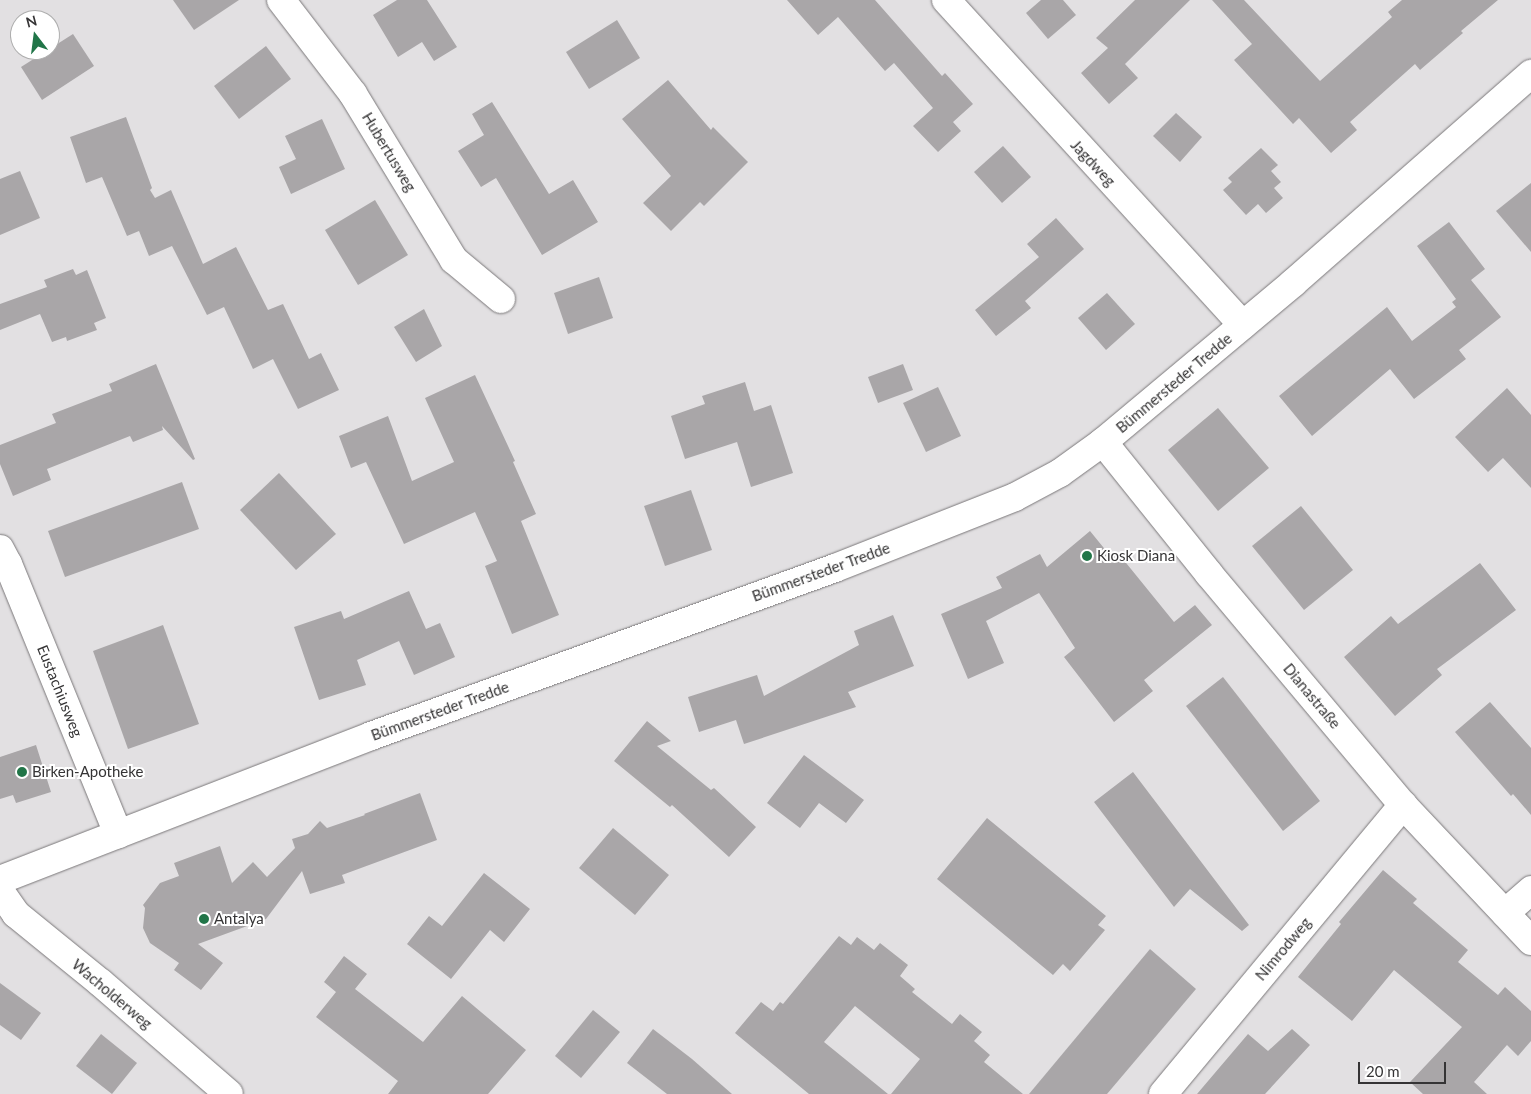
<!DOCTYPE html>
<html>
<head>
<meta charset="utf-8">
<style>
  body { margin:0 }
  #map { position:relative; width:1531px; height:1094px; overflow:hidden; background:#e2e0e2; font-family:Lato,sans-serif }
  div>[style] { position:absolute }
  .building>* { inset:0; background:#a9a6a8 }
  .roads { filter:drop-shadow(0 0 1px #7a7779) drop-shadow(0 0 1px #7a7779) }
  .street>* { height:28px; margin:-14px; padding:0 14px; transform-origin:14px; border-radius:14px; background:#fff }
  .dots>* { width:14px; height:14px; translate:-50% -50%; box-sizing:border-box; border:2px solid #fff; border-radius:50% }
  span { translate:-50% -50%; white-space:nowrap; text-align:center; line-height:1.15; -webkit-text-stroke:4px #fff; paint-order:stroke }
  .street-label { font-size:15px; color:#353435 }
  .poi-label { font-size:15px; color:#353435 }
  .left { translate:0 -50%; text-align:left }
  .north { position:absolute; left:10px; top:10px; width:50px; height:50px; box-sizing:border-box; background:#fff; border:1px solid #aeaeae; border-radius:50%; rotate:345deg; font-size:14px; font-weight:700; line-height:20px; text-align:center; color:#353435 }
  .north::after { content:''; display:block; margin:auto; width:18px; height:22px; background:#217548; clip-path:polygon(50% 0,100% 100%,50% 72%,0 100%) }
  .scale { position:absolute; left:1358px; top:1062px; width:88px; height:22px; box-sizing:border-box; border:2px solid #353435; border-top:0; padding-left:6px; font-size:15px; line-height:18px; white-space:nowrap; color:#353435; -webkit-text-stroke:4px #fff; paint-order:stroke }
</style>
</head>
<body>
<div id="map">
  <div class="building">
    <div style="clip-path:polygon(173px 0,239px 0,194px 30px)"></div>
    <div style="clip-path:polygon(397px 0,427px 0,457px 47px,434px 61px,422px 42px,398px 57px,373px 15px)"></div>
    <div style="clip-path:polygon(787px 0,875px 0,942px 76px,945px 73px,973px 104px,953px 122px,961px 131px,938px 152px,913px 126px,933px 108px,894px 63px,885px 71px,838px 17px,818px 35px)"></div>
    <div style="clip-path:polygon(1041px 0,1063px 0,1076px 15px,1048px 39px,1026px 13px)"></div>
    <div style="clip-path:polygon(1135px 0,1190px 0,1125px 64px,1138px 78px,1109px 104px,1081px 73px,1108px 48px,1096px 38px)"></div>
    <div style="clip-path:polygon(1212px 0,1244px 0,1320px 81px,1392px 17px,1388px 12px,1402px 0,1498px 0,1461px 31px,1463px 33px,1420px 70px,1415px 64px,1350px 122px,1357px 130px,1331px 153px,1299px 118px,1293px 124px,1234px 60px,1252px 44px)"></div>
    <div style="clip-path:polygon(617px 20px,640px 58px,589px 89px,566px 52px)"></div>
    <div style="clip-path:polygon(73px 34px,94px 66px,42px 100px,21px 67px)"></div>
    <div style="clip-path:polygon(266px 46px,291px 79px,239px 119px,214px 86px)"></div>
    <div style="clip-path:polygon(668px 80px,711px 130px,713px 127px,748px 162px,704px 206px,700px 202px,671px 231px,643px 203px,671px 176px,622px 119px)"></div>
    <div style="clip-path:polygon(492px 102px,549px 194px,573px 180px,598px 222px,542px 255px,496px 178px,481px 187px,458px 151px,484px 135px,472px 114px)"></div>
    <div style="clip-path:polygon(1176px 113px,1202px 137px,1180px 162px,1153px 136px)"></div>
    <div style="clip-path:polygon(126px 117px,152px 188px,150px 190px,155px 198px,171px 190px,203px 264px,236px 247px,268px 310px,283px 304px,309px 359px,321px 353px,339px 390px,298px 409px,273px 359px,253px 369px,224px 307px,207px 315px,172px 246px,149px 256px,139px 231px,127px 236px,102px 177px,86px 183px,70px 137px)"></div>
    <div style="clip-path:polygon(322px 119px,345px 169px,291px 194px,279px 167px,296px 159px,285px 136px)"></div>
    <div style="clip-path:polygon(1003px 146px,1031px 177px,1002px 203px,974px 172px)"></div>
    <div style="clip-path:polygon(1261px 148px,1278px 165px,1271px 171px,1281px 182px,1274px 188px,1283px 198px,1266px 213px,1258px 204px,1246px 215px,1223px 190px,1232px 182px,1228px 178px)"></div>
    <div style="clip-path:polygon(20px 171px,40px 218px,0 235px,0 179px)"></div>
    <div style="clip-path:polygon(1531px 183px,1531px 252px,1496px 211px)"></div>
    <div style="clip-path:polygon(375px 200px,408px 255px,358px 285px,325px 230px)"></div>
    <div style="clip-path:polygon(1056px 218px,1084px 249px,1025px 301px,1031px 308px,996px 336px,975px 310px,1039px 257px,1027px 244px)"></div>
    <div style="clip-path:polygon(1449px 222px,1485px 269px,1471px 280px,1501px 317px,1459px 350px,1466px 359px,1414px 399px,1390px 369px,1312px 436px,1279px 396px,1387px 307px,1412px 341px,1456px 307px,1452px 302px,1456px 299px,1417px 246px)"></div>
    <div style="clip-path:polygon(73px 269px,76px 275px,87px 270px,106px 318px,94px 323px,97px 330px,67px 341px,66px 337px,52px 342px,40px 314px,0 330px,0 304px,47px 287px,44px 280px)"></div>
    <div style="clip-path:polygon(599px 277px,613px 318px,568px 334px,554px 293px)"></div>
    <div style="clip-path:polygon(1107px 293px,1135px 324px,1106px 350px,1078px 318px)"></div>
    <div style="clip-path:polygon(424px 309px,442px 346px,416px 362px,394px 327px)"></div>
    <div style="clip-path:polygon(156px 364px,195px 459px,193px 460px,162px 426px,163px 430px,133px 442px,130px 436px,47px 469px,51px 480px,13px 496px,0 464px,0 445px,56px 423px,52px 414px,112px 391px,109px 384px)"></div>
    <div style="clip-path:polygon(903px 364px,913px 390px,878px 403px,868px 377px)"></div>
    <div style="clip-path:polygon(475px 375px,515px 461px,513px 462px,536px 514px,521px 521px,559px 615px,512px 634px,485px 566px,497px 561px,475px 512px,404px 544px,366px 462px,351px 468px,339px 436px,388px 416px,412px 481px,454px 462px,425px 398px)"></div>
    <div style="clip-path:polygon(745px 382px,754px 411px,771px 405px,793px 473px,751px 487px,737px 442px,685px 459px,671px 416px,705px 404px,702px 396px)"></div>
    <div style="clip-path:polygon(938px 387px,961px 436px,926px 452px,903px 403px)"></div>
    <div style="clip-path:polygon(1507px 388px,1531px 415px,1531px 488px,1503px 458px,1488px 472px,1455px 437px)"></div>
    <div style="clip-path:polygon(1218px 408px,1269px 468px,1218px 511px,1168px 450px)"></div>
    <div style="clip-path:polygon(279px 473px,336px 534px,296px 570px,240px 510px)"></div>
    <div style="clip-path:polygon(182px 482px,199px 529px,65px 577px,48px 531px)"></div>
    <div style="clip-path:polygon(691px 490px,712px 550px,665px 566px,644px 506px)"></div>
    <div style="clip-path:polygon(1301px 506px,1353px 570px,1304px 610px,1252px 546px)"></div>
    <div style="clip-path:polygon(1090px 531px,1112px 558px,1118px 553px,1174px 622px,1195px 605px,1212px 625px,1144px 680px,1153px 691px,1114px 722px,1064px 657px,1075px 648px,1039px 593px,986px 621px,1004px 663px,968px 679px,941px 614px,1002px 588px,996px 577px,1040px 554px,1047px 567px)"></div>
    <div style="clip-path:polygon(1480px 563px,1516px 610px,1437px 669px,1442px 675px,1395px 716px,1344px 657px,1391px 616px,1398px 624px)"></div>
    <div style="clip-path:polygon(409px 591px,426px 629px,440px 623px,455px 657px,414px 675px,399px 641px,357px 660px,366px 685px,319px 700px,294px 627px,341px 611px,344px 619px)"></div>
    <div style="clip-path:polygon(893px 615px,914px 666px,848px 692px,856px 707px,744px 744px,736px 720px,699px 732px,688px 697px,757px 675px,764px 696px,859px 645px,854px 631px)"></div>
    <div style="clip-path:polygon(163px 625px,199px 724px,128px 749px,93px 651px)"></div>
    <div style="clip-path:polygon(1223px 677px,1320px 801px,1283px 831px,1186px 706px)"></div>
    <div style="clip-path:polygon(1490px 702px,1531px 748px,1531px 815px,1513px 794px,1511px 796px,1455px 732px)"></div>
    <div style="clip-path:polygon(647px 721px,671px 741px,657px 746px,711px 790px,714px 788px,756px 827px,729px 857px,672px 805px,670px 807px,614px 761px)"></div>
    <div style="clip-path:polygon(36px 745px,51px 792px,16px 803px,13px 795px,0 799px,0 757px)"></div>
    <div style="clip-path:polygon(804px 755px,864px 800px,846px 823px,819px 803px,800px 828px,767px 803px)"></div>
    <div style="clip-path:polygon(1133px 772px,1249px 925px,1242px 931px,1190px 889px,1174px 907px,1094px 802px)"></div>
    <div style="clip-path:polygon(420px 793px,437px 840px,342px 875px,345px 883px,310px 894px,302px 871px,266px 919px,198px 944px,223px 963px,201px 990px,174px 970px,179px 963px,150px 943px,143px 928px,145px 908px,143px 905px,160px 883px,179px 876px,174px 863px,220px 846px,232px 883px,253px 862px,267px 877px,295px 848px,292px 839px,308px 834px,320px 821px,327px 828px,365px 815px,364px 814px)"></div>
    <div style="clip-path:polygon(987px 818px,1106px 916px,1098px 925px,1105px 930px,1070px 971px,1063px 964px,1053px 975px,937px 879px)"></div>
    <div style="clip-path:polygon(613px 828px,669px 875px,635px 915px,579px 868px)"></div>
    <div style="clip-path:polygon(1383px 870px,1417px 899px,1413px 903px,1468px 950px,1458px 962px,1498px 995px,1505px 987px,1531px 1011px,1531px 1041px,1518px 1056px,1507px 1045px,1474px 1082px,1487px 1094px,1423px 1094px,1410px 1082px,1462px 1027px,1394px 970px,1352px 1021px,1298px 977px,1341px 924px,1339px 922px)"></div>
    <div style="clip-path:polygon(484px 873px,530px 909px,504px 942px,490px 930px,451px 979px,407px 944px,429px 916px,442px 926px)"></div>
    <div style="clip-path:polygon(839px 936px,851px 945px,857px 937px,874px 950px,880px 943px,908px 965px,900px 976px,915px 989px,912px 992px,952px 1024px,960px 1014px,982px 1032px,974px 1041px,990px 1055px,984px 1062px,1023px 1094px,891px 1094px,920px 1059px,855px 1006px,824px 1042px,888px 1094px,809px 1094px,735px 1033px,761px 1002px,773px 1011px,780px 1002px,783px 1004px)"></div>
    <div style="clip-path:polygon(1150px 949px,1196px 989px,1107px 1094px,1029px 1094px)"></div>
    <div style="clip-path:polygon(344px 956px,367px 974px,355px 989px,423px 1042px,462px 996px,526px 1050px,488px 1094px,388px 1094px,398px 1081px,316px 1017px,336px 992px,324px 982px)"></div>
    <div style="clip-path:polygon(0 983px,41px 1013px,21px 1040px,0 1025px)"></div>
    <div style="clip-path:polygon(593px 1010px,620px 1032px,581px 1078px,555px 1056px)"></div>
    <div style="clip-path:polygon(653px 1029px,692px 1059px,732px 1094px,667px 1094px,627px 1063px)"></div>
    <div style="clip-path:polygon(1292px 1029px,1310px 1045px,1265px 1094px,1197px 1094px,1248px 1034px,1268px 1051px)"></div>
    <div style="clip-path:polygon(101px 1034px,137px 1063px,112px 1094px,76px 1066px)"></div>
  </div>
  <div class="roads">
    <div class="street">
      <div style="left:281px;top:0;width:118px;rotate:52.5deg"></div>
      <div style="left:353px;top:94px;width:194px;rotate:58.7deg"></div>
      <div style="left:454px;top:260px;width:61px;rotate:39.7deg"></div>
      <div style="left:946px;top:0;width:440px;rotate:47.6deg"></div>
      <div style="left:1103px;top:442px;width:169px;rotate:51.2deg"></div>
      <div style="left:1209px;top:574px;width:302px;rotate:50deg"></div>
      <div style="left:1403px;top:805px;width:187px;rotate:46.7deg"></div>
      <div style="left:0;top:549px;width:17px;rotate:62deg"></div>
      <div style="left:8px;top:564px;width:292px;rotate:67.8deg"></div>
      <div style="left:0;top:880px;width:398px;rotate:-21.2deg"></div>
      <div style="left:371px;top:736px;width:493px;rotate:-19.9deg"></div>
      <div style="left:835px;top:568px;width:193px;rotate:-21.5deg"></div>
      <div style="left:1015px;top:497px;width:51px;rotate:-28.1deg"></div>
      <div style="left:1060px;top:473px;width:53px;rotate:-35.8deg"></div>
      <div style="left:1103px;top:442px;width:248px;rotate:-39.9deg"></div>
      <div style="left:1293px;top:283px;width:317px;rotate:-41.3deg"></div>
      <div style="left:0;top:891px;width:28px;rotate:55deg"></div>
      <div style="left:16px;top:914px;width:109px;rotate:39.1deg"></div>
      <div style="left:101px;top:983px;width:169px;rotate:40.9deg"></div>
      <div style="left:1505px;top:913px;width:35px;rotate:-41deg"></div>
      <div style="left:1163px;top:1094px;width:376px;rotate:-50.3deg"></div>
    </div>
  </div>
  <div class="dots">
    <div style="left:1087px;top:556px;background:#217548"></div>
    <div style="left:22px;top:772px;background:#217548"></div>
    <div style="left:204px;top:919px;background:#217548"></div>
  </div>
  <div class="street-label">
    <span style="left:389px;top:152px;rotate:59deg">Hubertusweg</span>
    <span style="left:1093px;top:163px;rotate:47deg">Jagdweg</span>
    <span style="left:1174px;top:383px;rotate:-40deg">Bümmersteder Tredde</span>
    <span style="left:821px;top:572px;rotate:-20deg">Bümmersteder Tredde</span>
    <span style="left:60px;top:691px;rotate:68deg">Eustachiusweg</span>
    <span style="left:1312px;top:696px;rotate:50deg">Dianastraße</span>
    <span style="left:440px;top:711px;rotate:-20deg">Bümmersteder Tredde</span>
    <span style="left:1283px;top:949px;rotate:-50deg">Nimrodweg</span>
    <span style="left:112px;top:994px;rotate:40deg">Wacholderweg</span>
  </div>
  <div class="poi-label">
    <span class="left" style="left:1097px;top:556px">Kiosk Diana</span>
    <span class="left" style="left:32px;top:772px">Birken-Apotheke</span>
    <span class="left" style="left:214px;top:919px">Antalya</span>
  </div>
  <div class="north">N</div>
  <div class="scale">20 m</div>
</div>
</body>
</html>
